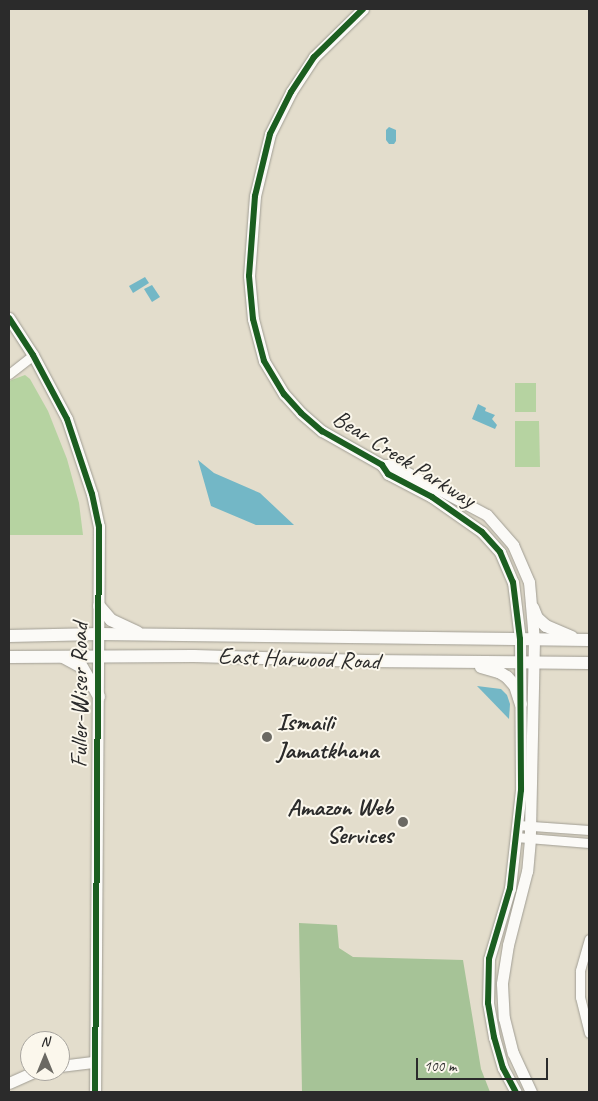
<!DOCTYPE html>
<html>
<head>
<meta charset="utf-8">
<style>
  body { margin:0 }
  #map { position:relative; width:598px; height:1101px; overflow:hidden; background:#e3ddcc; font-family:Caveat,sans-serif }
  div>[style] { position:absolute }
  .green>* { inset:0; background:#b6d3a1 }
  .forest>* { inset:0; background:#a6c397 }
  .water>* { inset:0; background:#73b7c6 }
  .roads { filter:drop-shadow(0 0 1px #a09d93) drop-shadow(0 0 1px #a09d93) }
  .minor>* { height:9px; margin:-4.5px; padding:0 4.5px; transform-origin:4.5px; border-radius:4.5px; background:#fbfaf7 }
  .tertiary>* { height:11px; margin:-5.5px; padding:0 5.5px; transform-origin:5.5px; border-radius:5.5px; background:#fbfaf7 }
  .secondary>* { height:12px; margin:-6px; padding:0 6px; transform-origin:6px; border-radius:6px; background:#fbfaf7 }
  .cycleway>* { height:6px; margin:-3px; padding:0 3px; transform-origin:3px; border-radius:3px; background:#1b5e20 }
  .dots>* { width:14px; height:14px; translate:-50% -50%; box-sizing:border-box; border:2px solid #fbf7ec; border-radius:50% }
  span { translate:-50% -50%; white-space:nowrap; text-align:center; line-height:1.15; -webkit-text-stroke:4px #fbf7ec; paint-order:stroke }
  .street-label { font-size:24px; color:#2b2b2b }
  .poi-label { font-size:24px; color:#2b2b2b; font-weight:700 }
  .left { translate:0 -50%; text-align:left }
  .right { translate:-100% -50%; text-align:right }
  .frame { position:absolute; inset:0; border:10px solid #2b2b2b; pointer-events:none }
  .north { position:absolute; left:20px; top:1031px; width:50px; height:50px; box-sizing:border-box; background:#fbf7ec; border:1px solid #a8a59f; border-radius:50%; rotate:0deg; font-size:14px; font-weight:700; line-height:20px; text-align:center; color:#2b2b2b }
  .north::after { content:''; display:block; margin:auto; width:18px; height:22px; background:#6b6963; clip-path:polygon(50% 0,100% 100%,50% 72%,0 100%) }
  .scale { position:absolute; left:416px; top:1058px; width:132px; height:22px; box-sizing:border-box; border:2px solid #2b2b2b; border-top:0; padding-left:6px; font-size:15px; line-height:18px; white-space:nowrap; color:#2b2b2b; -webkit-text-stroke:4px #fbf7ec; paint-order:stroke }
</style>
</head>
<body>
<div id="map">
  <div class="green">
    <div style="clip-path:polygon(25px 375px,30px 379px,48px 411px,67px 459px,79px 503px,83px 535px,9px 535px,9px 381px)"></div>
    <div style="clip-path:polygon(515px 383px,536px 383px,536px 412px,515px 412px)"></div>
    <div style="clip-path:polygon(515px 421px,539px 421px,540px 467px,515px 467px)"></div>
  </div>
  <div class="forest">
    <div style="clip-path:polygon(299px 923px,337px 925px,339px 948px,353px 957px,463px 960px,481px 1069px,490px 1092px,302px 1092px)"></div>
  </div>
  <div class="water">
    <div style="clip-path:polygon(389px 127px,396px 130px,396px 141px,394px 144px,389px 144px,386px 140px,386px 130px)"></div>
    <div style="clip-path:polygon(145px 277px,149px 283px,133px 293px,129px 286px)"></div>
    <div style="clip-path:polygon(152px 285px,160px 297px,152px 302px,144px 289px)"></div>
    <div style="clip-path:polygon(478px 404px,486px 408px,485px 411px,495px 415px,492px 419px,497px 425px,495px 429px,472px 419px)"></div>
    <div style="clip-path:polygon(198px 460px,214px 473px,260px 493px,294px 525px,256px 525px,211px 506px)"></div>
    <div style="clip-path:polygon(477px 686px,501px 689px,507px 695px,510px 704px,509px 719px)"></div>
  </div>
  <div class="roads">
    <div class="minor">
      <div style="left:9px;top:374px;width:31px;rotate:-38deg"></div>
      <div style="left:518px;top:825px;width:71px;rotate:4deg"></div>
      <div style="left:516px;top:837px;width:73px;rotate:4.7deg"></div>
      <div style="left:589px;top:939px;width:33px;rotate:106deg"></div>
      <div style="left:580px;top:971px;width:26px;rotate:90deg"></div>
      <div style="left:580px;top:997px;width:37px;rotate:76deg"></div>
    </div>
    <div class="tertiary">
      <div style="left:363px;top:9px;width:69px;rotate:135.6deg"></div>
      <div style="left:314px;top:57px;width:42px;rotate:123.3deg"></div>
      <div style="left:291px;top:92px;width:47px;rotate:116.6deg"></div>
      <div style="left:270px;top:134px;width:64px;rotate:103.6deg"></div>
      <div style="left:255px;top:196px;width:80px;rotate:94.3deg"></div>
      <div style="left:249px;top:276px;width:43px;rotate:84.7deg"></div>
      <div style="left:253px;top:319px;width:43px;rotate:75.3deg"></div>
      <div style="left:264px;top:361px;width:39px;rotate:59deg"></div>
      <div style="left:284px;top:394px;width:25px;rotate:48deg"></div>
      <div style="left:301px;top:413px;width:28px;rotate:41deg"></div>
      <div style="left:322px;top:431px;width:69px;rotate:29.5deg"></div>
      <div style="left:382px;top:465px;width:11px;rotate:56deg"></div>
      <div style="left:388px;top:474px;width:50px;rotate:27.6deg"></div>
      <div style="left:432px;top:497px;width:61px;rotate:35deg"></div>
      <div style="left:482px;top:532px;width:27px;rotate:48deg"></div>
      <div style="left:500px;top:552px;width:33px;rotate:67deg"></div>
      <div style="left:513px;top:582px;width:57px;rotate:83deg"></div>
      <div style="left:520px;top:639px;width:151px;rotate:89.6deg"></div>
      <div style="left:521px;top:790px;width:99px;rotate:96.4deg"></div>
      <div style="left:510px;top:888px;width:74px;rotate:106.5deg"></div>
      <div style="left:489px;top:959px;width:44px;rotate:91.3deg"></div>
      <div style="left:488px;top:1003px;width:35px;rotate:80deg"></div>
      <div style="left:494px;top:1037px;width:32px;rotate:74deg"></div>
      <div style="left:503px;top:1068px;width:27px;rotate:62deg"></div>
      <div style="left:9px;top:318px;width:44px;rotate:57deg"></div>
      <div style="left:33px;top:355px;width:72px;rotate:62deg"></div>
      <div style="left:67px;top:419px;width:79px;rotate:71.6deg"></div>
      <div style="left:92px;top:494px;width:33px;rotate:78deg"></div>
      <div style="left:99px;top:526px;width:566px;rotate:90.4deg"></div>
      <div style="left:382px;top:465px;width:11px"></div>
      <div style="left:393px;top:465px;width:106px;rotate:28deg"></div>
      <div style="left:487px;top:515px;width:40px;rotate:49deg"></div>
      <div style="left:513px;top:545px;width:40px;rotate:66.6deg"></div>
      <div style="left:529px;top:582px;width:58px;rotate:85.1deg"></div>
      <div style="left:534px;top:640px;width:199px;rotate:91.2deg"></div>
      <div style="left:530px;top:839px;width:32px;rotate:95deg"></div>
      <div style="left:527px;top:871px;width:76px;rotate:104.4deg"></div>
      <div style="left:508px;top:945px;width:39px;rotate:99deg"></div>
      <div style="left:502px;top:984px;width:34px;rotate:87deg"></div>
      <div style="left:504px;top:1018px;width:36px;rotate:76deg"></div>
      <div style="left:513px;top:1053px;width:43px;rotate:65.2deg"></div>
      <div style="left:60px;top:1066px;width:35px;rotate:-7deg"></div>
      <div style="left:9px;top:1083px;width:30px;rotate:-24deg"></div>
    </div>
    <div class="secondary">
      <div style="left:99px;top:606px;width:18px;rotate:49deg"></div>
      <div style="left:111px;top:620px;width:29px;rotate:25deg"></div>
      <div style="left:533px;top:608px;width:11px;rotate:68deg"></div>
      <div style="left:537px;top:618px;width:12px;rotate:42deg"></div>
      <div style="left:546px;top:626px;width:28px;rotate:23deg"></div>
      <div style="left:9px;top:636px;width:90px;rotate:-1.3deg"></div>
      <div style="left:99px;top:634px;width:490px;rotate:0.7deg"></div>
      <div style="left:9px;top:657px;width:185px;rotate:-0.3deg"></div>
      <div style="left:194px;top:656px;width:172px;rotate:1.7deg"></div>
      <div style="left:366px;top:661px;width:223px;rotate:0.5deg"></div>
      <div style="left:63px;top:657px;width:21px;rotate:28deg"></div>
      <div style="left:82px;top:667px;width:34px;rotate:60deg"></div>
      <div style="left:481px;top:667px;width:19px;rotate:16deg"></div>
      <div style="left:499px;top:672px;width:9px;rotate:32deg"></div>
      <div style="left:507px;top:677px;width:12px;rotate:48deg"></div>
      <div style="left:515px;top:686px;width:19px;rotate:72deg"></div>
    </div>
  </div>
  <div class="cycleway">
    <div style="left:363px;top:9px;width:69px;rotate:135.6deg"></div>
    <div style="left:314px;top:57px;width:42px;rotate:123.3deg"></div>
    <div style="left:291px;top:92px;width:47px;rotate:116.6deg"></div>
    <div style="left:270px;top:134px;width:64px;rotate:103.6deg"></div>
    <div style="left:255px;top:196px;width:80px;rotate:94.3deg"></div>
    <div style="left:249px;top:276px;width:43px;rotate:84.7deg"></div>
    <div style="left:253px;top:319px;width:43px;rotate:75.3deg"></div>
    <div style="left:264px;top:361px;width:39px;rotate:59deg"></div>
    <div style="left:284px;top:394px;width:25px;rotate:48deg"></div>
    <div style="left:301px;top:413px;width:28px;rotate:41deg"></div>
    <div style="left:322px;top:431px;width:69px;rotate:29.5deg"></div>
    <div style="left:382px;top:465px;width:11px;rotate:56deg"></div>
    <div style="left:388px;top:474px;width:50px;rotate:27.6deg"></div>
    <div style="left:432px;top:497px;width:61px;rotate:35deg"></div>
    <div style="left:482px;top:532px;width:27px;rotate:48deg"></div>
    <div style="left:500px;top:552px;width:33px;rotate:67deg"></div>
    <div style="left:513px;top:582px;width:57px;rotate:83deg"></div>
    <div style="left:520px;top:639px;width:151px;rotate:89.6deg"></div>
    <div style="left:521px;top:790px;width:99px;rotate:96.4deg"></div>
    <div style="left:510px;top:888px;width:74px;rotate:106.5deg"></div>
    <div style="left:489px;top:959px;width:44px;rotate:91.3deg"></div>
    <div style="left:488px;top:1003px;width:35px;rotate:80deg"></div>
    <div style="left:494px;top:1037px;width:32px;rotate:74deg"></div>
    <div style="left:503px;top:1068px;width:27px;rotate:62deg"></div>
    <div style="left:9px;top:318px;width:44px;rotate:57deg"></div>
    <div style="left:33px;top:355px;width:72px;rotate:62deg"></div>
    <div style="left:67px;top:419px;width:79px;rotate:71.6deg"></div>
    <div style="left:92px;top:494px;width:33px;rotate:78deg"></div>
    <div style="left:99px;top:526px;width:566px;rotate:90.4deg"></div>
  </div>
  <div class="dots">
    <div style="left:267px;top:737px;background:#6b6963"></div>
    <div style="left:403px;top:822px;background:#6b6963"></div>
  </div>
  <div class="street-label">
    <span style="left:404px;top:459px;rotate:32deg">Bear Creek Parkway</span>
    <span style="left:299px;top:659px;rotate:2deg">East Harwood Road</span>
    <span style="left:80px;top:695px;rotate:-90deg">Fuller-Wiser Road</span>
  </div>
  <div class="poi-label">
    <span class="left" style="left:277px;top:737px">Ismaili<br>Jamatkhana</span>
    <span class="right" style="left:393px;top:822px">Amazon Web<br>Services</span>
  </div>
  <div class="frame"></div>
  <div class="north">N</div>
  <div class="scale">100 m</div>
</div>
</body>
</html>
